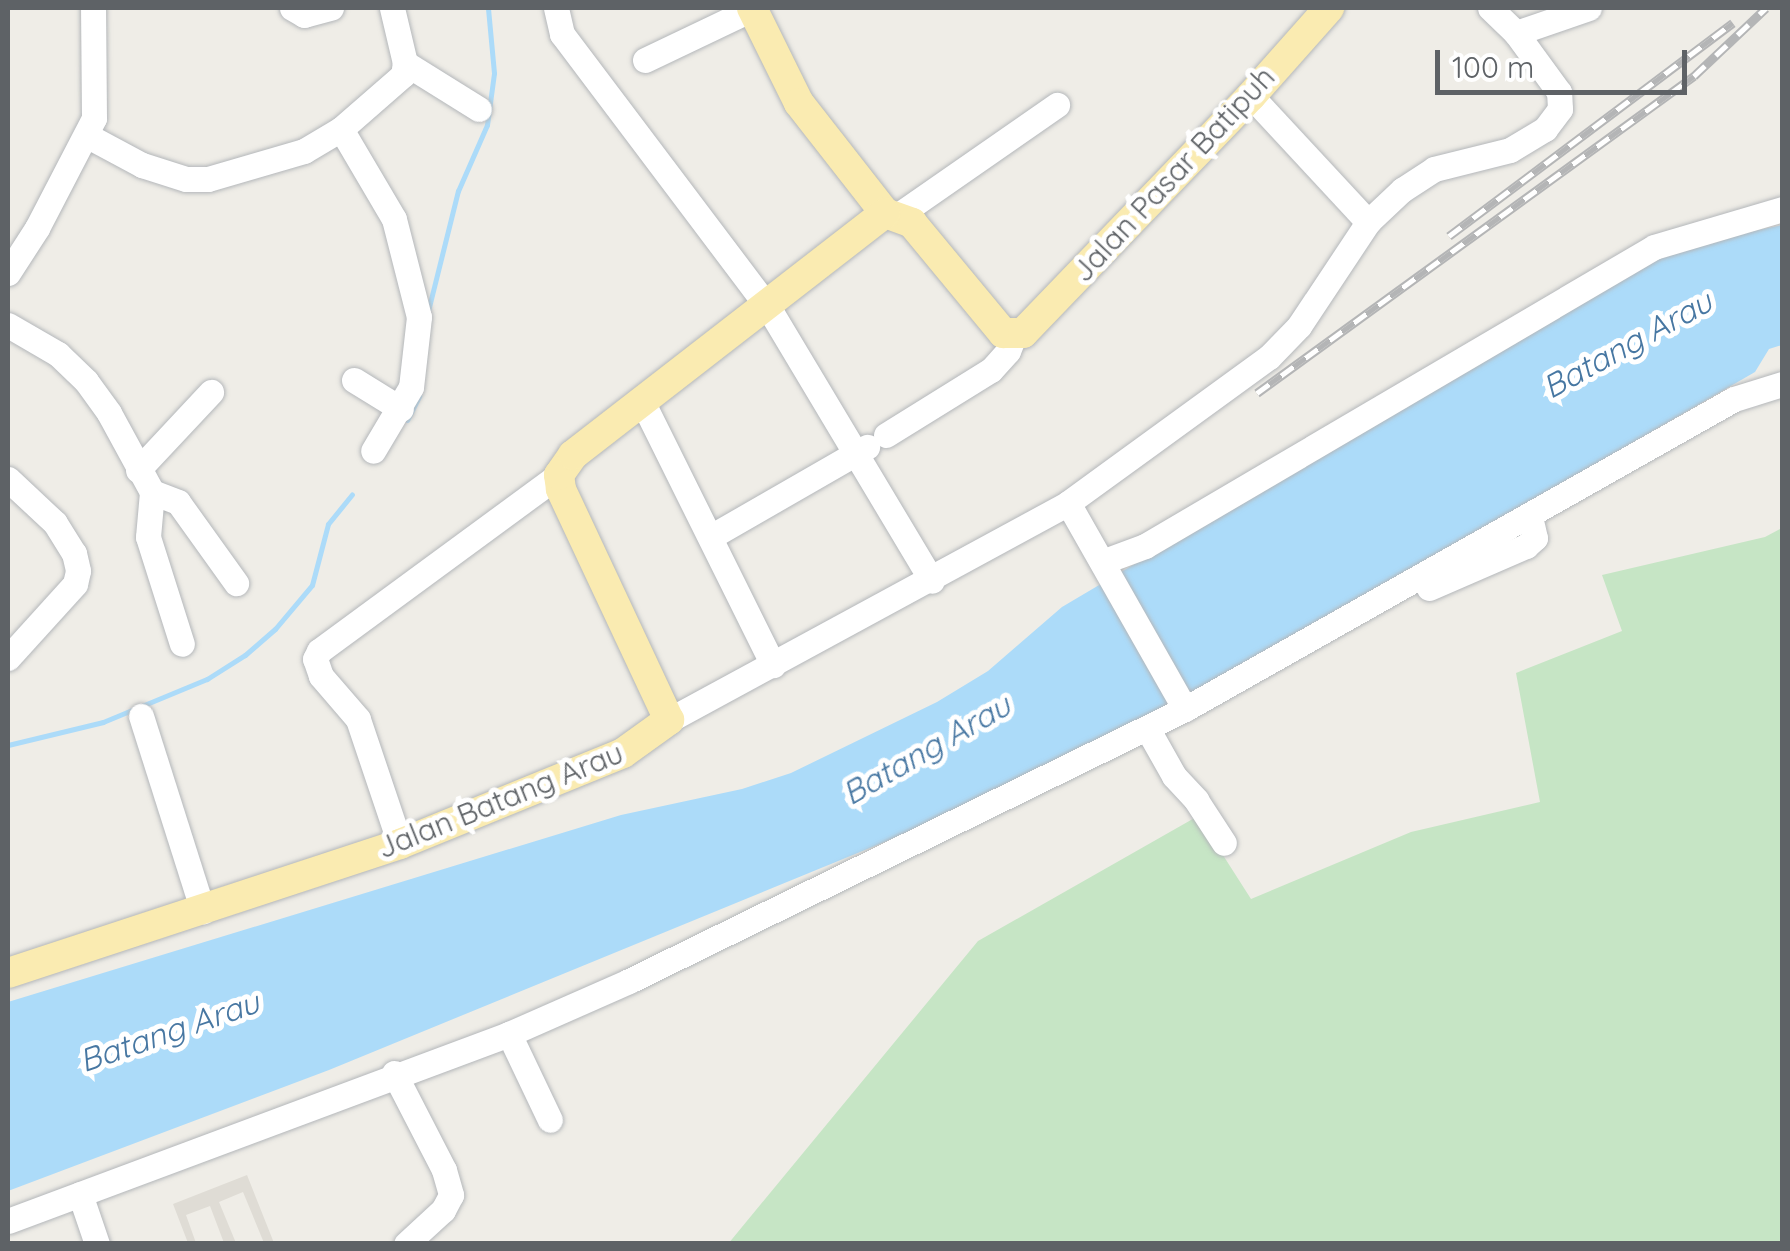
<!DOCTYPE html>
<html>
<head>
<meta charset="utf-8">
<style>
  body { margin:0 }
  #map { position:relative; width:1790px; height:1251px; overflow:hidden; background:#efede7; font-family:Quicksand,sans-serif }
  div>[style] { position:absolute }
  .education>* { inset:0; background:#dfdcd5 }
  .green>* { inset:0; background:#c6e5c5 }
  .water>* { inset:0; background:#acdbf9 }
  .stream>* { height:5px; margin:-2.5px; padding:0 2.5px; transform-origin:2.5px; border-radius:2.5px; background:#acdbf9 }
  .roads { filter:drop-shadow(0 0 2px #b4b7ba) drop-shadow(0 0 2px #b4b7ba) }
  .minor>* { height:25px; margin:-12.5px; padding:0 12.5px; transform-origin:12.5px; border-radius:12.5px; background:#fff }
  .major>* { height:30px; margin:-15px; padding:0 15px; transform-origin:15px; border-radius:15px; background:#faebb1 }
  .rail>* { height:9px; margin-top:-4.5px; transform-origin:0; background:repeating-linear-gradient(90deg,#fff 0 15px,#b4b5b6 0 30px); box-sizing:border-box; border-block:2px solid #b4b5b6 }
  span { translate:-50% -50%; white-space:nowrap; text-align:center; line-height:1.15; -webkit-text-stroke:10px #fff; paint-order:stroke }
  .street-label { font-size:30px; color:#5e6266 }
  .water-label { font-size:32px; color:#4777a2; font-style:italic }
  .frame { position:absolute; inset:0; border:10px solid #5e6266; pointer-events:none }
  .scale { position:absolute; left:1435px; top:50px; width:252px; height:45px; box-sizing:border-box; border:5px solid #5e6266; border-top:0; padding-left:12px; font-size:30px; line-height:35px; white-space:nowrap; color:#5e6266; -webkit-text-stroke:8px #fff; paint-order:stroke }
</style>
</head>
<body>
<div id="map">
  <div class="education">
    <div style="clip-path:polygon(247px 1175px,274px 1243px,264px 1243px,243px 1192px,219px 1202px,236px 1243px,224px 1243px,210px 1206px,186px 1215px,196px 1243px,188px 1243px,173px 1204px)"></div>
  </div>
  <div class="green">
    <div style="clip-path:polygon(1782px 528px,1782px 1243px,728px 1244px,978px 941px,1198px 816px,1251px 899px,1411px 832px,1540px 802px,1516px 673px,1622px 631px,1602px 575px,1765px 537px)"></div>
  </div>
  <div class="water">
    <div style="clip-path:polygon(1782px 225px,1782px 345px,1769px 349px,1755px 372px,1191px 698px,1072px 758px,887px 841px,329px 1070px,8px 1191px,8px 1002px,621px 815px,742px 789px,791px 773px,937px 702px,988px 671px,1062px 607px,1603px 287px,1676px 247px)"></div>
  </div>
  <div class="stream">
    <div style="left:428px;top:311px;width:124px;rotate:-76deg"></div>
    <div style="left:458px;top:191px;width:72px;rotate:-66.3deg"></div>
    <div style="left:487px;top:125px;width:52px;rotate:-82.3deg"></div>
    <div style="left:494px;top:73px;width:65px;rotate:-95.3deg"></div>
    <div style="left:407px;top:420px;width:27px;rotate:-63deg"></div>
    <div style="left:8px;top:745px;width:98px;rotate:-13.6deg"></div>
    <div style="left:103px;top:722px;width:113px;rotate:-22.5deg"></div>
    <div style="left:207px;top:679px;width:45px;rotate:-32.3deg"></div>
    <div style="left:245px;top:655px;width:40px;rotate:-41deg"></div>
    <div style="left:275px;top:629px;width:57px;rotate:-49.9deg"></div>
    <div style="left:312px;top:585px;width:63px;rotate:-75.3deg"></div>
    <div style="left:328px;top:524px;width:38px;rotate:-51deg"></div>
  </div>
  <div class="roads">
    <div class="minor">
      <div style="left:292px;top:8px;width:14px;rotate:30deg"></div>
      <div style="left:304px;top:15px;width:28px;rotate:-15deg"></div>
      <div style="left:556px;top:8px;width:27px;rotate:77deg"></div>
      <div style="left:562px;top:34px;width:342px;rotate:53deg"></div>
      <div style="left:768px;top:307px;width:319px;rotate:59.1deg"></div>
      <div style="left:1516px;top:33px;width:77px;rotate:-18.9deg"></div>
      <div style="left:645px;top:60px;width:119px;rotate:-25.5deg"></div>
      <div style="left:405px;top:63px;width:87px;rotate:31.9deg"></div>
      <div style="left:1251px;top:96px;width:172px;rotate:47.1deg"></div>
      <div style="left:341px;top:129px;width:104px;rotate:59.5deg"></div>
      <div style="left:394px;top:219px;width:101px;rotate:75.7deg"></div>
      <div style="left:419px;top:317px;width:70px;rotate:96.5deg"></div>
      <div style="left:411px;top:387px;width:74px;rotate:120.7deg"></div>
      <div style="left:86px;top:135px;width:64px;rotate:28.2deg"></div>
      <div style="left:142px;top:165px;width:46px;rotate:17.7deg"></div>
      <div style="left:186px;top:179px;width:22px"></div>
      <div style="left:208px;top:179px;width:100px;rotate:-16.3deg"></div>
      <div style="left:304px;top:151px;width:43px;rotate:-30.7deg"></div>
      <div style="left:341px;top:129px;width:82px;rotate:-41.1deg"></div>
      <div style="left:403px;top:75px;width:12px;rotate:-81deg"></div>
      <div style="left:405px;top:63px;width:57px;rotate:-103.3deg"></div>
      <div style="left:897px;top:216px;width:195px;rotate:-34.8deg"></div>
      <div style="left:8px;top:273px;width:54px;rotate:-57.2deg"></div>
      <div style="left:37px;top:228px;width:124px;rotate:-62.6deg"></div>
      <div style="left:94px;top:118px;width:110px;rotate:-90.5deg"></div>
      <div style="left:8px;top:325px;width:58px;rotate:30.1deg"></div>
      <div style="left:58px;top:354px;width:39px;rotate:44deg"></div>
      <div style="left:86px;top:381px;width:39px;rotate:54deg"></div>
      <div style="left:109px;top:413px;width:90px;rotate:61.4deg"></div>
      <div style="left:152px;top:492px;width:28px;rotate:21deg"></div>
      <div style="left:178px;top:502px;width:100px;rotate:54.4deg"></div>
      <div style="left:354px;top:380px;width:55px;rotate:31.7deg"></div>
      <div style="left:642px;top:401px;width:295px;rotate:63.6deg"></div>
      <div style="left:886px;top:435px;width:123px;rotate:-31.8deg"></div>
      <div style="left:991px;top:370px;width:25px;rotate:-48deg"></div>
      <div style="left:1008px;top:351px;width:16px;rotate:-68deg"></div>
      <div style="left:138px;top:470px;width:107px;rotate:-46.9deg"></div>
      <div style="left:8px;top:479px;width:64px;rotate:43.1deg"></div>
      <div style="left:55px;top:523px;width:36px;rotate:58deg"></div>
      <div style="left:74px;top:553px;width:18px;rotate:77deg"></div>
      <div style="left:78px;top:571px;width:13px;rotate:103deg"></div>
      <div style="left:75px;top:584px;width:100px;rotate:132.2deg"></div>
      <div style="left:152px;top:492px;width:45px;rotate:95.1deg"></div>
      <div style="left:148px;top:537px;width:112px;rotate:72.4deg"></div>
      <div style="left:1068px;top:503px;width:237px;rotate:60.4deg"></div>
      <div style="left:712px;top:536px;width:179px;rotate:-29.9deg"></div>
      <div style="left:1102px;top:562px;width:46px;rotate:-20.4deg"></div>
      <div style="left:1145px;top:546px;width:590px;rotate:-30.43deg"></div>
      <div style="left:1654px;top:247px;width:134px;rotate:-16.5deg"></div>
      <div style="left:1429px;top:588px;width:106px;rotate:-23.4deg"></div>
      <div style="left:1526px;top:546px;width:12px;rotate:-42deg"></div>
      <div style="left:1535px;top:538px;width:22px;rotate:-103deg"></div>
      <div style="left:141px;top:716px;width:205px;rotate:72.4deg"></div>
      <div style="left:669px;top:720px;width:454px;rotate:-28.5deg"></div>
      <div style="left:1068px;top:503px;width:248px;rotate:-36deg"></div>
      <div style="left:1269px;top:357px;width:43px;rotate:-45.9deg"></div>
      <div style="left:1299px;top:326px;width:125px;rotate:-56.4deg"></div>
      <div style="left:1368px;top:222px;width:47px;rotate:-43.3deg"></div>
      <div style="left:1402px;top:190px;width:38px;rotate:-33deg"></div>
      <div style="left:1434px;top:169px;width:78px;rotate:-14deg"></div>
      <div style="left:1510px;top:150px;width:41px;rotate:-31deg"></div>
      <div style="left:1545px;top:129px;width:25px;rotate:-53deg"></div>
      <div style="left:1560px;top:109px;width:17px;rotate:-93deg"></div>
      <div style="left:1559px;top:92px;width:73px;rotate:-126.1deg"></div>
      <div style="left:1516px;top:33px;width:36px;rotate:-136deg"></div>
      <div style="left:1147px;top:728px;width:55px;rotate:60.6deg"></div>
      <div style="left:1174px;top:776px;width:33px;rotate:47deg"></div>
      <div style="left:1196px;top:800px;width:51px;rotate:56.9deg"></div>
      <div style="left:400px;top:844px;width:132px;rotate:-108.6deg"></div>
      <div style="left:358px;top:719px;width:57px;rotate:-130.7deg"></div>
      <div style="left:321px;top:676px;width:18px;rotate:-109deg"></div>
      <div style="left:315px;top:659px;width:9px;rotate:-63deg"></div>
      <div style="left:319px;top:651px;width:298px;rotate:-36.3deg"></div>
      <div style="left:509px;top:1034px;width:95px;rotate:64.5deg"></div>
      <div style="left:394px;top:1073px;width:109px;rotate:62.7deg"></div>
      <div style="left:444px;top:1170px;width:26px;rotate:74deg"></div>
      <div style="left:451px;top:1195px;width:17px;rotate:118deg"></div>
      <div style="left:443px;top:1210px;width:50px;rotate:137.4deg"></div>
      <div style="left:80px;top:1194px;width:53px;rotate:71.2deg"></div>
      <div style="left:8px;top:1221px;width:535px;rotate:-20.47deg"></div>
      <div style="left:509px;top:1034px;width:131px;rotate:-23.8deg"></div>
      <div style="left:629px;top:981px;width:619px;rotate:-26.07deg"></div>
      <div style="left:1185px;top:709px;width:630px;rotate:-29.45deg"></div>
      <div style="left:1734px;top:399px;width:50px;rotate:-17.4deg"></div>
    </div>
    <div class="major">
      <div style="left:752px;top:8px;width:106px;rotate:63.7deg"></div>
      <div style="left:799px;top:103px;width:140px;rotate:52deg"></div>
      <div style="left:885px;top:213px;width:29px;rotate:20deg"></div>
      <div style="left:912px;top:223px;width:143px;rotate:50.4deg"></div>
      <div style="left:1003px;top:333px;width:20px"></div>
      <div style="left:1023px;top:333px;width:329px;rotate:-46.1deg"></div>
      <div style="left:1251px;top:96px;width:118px;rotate:-48.4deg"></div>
      <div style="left:8px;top:973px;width:413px;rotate:-18.2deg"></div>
      <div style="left:400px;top:844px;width:241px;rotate:-22.2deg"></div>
      <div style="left:623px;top:753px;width:57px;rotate:-35.7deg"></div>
      <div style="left:669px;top:720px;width:255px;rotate:-115.1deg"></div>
      <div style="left:561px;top:489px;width:14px;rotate:-98deg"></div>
      <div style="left:559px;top:475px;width:24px;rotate:-55deg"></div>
      <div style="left:573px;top:455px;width:395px;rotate:-37.8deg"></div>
    </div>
  </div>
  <div class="rail">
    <div style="left:1449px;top:236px;width:355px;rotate:-36.9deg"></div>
    <div style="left:1257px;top:393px;width:540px;rotate:-35.96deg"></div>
    <div style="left:1694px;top:76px;width:99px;rotate:-43.4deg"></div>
  </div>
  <div class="street-label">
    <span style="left:1173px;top:174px;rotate:-47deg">Jalan Pasar Batipuh</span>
    <span style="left:500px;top:800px;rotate:-22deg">Jalan Batang Arau</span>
  </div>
  <div class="water-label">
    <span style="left:1627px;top:344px;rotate:-29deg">Batang Arau</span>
    <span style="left:926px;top:749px;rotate:-30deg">Batang Arau</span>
    <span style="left:169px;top:1031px;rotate:-19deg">Batang Arau</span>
  </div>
  <div class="frame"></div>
  <div class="scale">100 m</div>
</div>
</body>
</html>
